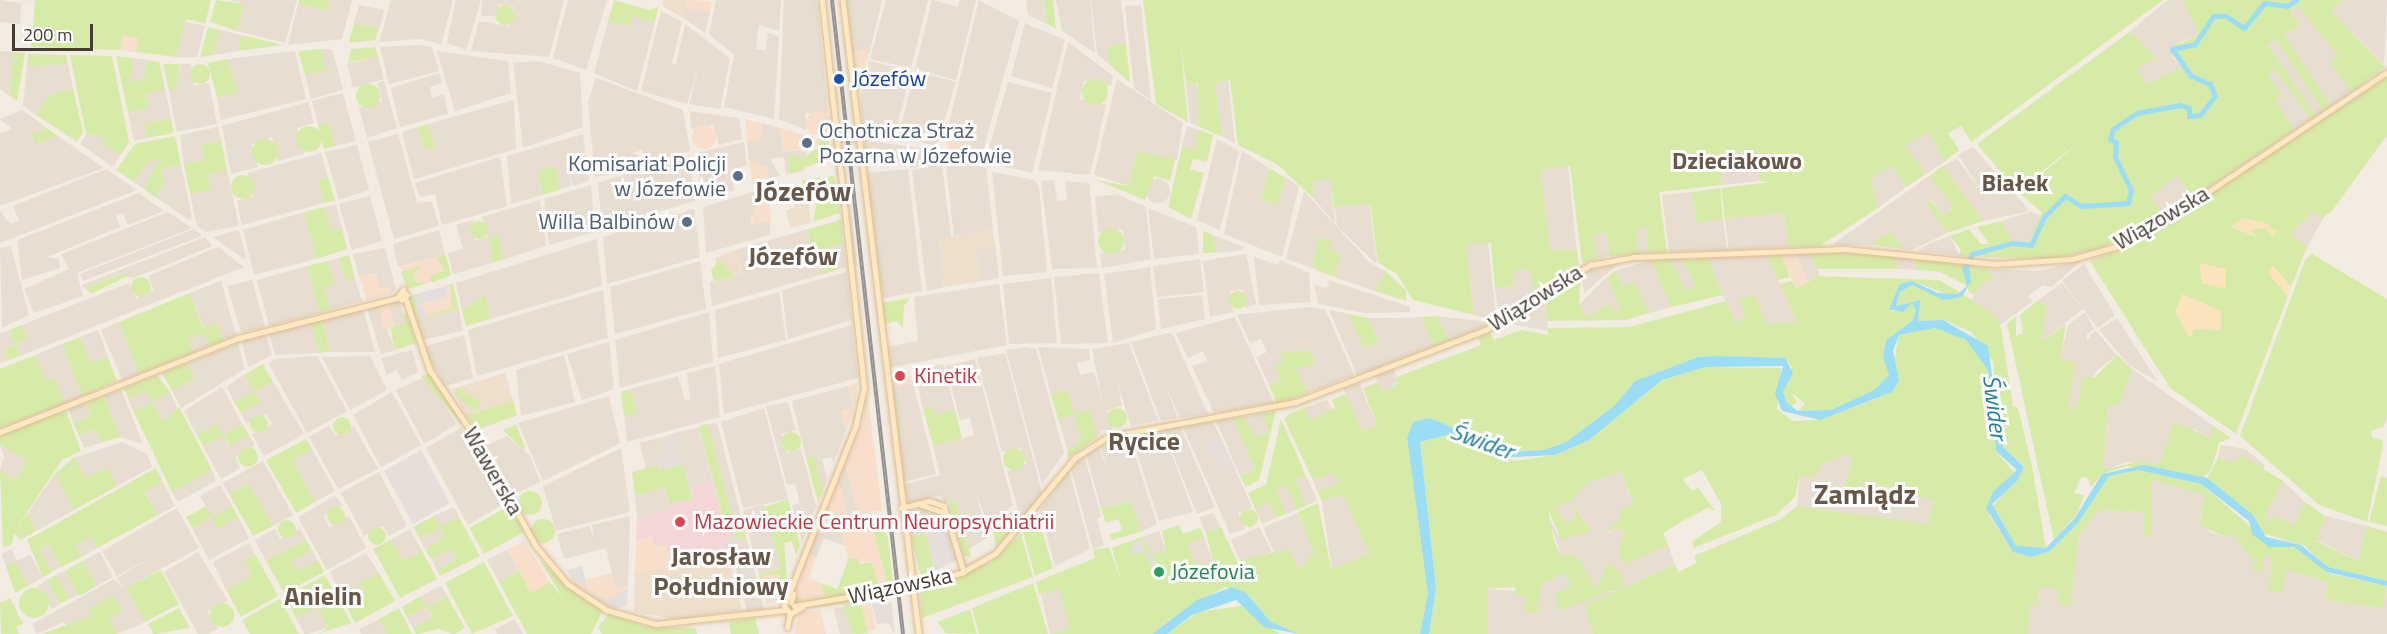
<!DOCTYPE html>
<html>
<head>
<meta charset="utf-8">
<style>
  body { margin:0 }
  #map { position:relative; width:2387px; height:634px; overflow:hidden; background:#f3ece3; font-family:"Titillium Web",sans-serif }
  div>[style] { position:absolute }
  .residential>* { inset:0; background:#e7ddd1 }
  .round { border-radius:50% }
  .commercial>* { inset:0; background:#f7dfcc }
  .industrial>* { inset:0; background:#e5ded9 }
  .education>* { inset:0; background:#eddfcc }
  .medical>* { inset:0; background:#f5d6d6 }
  .green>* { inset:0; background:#d7eba9 }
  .sand>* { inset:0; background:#fbe4bc }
  .parking>* { inset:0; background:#e3dfdc }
  .water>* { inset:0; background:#9bddf5 }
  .river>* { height:5px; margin:-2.5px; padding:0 2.5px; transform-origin:2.5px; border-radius:2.5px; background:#9bddf5 }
  .roads { filter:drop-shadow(0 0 2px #dabc92) drop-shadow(0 0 2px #dabc92) }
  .secondary>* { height:4.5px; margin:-2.25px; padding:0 2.25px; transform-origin:2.25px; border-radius:2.25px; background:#ffe7c2 }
  .rail>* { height:4px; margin-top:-2px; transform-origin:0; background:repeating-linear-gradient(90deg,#fff 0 4.5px,#949494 0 9px); box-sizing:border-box; border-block:2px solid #949494 }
  .bridges { filter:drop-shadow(0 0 2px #dabc92) drop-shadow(0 0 2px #dabc92) }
  .secondary-bridge>* { height:4.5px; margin:-2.25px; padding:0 2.25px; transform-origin:2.25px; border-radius:2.25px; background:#ffe7c2 }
  .dots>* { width:16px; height:16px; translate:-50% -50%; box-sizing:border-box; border:3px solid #fff; border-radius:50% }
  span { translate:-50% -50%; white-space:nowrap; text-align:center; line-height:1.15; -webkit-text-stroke:6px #fff; paint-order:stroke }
  .transit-label { font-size:22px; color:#164399 }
  .left { translate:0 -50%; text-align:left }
  .service-label { font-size:22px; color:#4e5e75 }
  .right { translate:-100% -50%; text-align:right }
  .street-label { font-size:22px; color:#453c33 }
  .health-label { font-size:22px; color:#be3a42 }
  .leisure-label { font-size:22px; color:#27864d }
  .neighbourhood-label { font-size:24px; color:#69584a; font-weight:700 }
  .water-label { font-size:24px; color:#237d9f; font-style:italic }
  .quarter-label { font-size:26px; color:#69584a; font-weight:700 }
  .district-label { font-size:28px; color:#69584a; font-weight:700 }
  .scale { position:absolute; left:12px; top:24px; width:81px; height:27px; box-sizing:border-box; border:3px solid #453c33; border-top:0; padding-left:8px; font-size:18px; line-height:21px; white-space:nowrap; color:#453c33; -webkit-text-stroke:4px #fff; paint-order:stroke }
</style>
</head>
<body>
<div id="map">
  <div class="residential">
    <div style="clip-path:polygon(0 0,20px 3px,31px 0,21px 4px,20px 24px,0 22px)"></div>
    <div style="clip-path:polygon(229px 0,297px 0,285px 43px,237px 31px,244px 4px)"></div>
    <div style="clip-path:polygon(330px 0,352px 0,342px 39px,288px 45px,298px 4px,327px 11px)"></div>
    <div style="clip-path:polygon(391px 0,453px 0,441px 44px,420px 39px,379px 42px)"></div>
    <div style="clip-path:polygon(456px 0,481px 0,466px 50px,447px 43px)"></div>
    <div style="clip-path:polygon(482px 0,564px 0,549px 57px,471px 51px,479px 21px,509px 26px,514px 7px,499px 4px,497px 16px,481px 16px)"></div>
    <div style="clip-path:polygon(568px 0,607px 0,586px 70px,553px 58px)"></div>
    <div style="clip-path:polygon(716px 0,781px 0,779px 31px,759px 25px,756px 49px,766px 50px,768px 33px,779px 36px,774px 119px,724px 107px,734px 55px,709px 34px)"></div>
    <div style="clip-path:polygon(784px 0,817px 0,828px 113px,806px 113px,806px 130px,779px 119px)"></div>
    <div style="clip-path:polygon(846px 0,882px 0,869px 55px,866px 50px,852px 52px)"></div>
    <div style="clip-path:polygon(886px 0,928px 0,911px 68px,870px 59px)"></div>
    <div style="clip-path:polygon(932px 0,958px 7px,960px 0,976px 0,956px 80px,915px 69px)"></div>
    <div style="clip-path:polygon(979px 0,1019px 21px,980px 161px,966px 158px,969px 145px,945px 139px)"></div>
    <div style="clip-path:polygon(1026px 0,1044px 0,1047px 24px,1028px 15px)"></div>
    <div style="clip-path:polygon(1056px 0,1090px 0,1095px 53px,1062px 31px)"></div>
    <div style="clip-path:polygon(1091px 0,1121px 0,1126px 44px,1108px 46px,1110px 65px,1097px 54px)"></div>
    <div style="clip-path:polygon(2168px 0,2182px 0,2200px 35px,2180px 42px,2173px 57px,2182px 68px,2147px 84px,2136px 68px,2157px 58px,2129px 32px)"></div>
    <div style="clip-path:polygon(2342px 0,2387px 0,2384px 65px,2331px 11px)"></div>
    <div style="clip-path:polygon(359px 5px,384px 10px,380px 28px,354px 23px)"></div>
    <div style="clip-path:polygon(1141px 5px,1151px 100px,1134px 88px,1125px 6px)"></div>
    <div style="clip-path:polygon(2298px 6px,2339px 56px,2331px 64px,2351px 92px,2331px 106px,2284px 35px,2300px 25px,2290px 11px)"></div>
    <div style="clip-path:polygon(685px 7px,710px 13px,705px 33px,683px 18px)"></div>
    <div style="clip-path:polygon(661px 11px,682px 22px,672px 63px,676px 64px,685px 24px,730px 58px,720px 109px,689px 104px,700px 62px,687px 104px,641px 91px)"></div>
    <div style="clip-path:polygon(631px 16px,655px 22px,637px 91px,594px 73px,608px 21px,629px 25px)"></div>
    <div style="clip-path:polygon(185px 22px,205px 26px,197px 57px,176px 57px)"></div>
    <div style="clip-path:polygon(1025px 23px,1065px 40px,1052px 88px,1011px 76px)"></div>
    <div style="clip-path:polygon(220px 30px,241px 35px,238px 51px,214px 55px)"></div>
    <div style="clip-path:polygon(2277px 39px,2323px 111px,2316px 116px,2268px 44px)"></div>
    <div style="clip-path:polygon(1068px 42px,1113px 76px,1111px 86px,1084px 81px,1080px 99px,1106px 105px,1090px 175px,1038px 170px)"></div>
    <div style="clip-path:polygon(419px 45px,432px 47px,439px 71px,389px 84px,380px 47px)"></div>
    <div style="clip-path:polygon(320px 49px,332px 49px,343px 90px,311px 99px,305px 75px,326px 69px)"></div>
    <div style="clip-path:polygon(0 51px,14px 52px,9px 95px,0 89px)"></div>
    <div style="clip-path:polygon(295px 51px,306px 99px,221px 120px,217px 98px,238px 93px,228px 59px)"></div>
    <div style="clip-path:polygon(437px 51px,508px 61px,511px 93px,455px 111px)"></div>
    <div style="clip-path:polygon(378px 56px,384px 79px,353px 88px,347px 64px)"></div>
    <div style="clip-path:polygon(133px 58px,147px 60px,144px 79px,130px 82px)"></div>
    <div style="clip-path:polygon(538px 61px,580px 73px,583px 127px,523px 148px,513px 63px)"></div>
    <div style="clip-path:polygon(869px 61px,911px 71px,897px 127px,863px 125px,860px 98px)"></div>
    <div style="clip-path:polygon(68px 64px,73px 89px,49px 95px,35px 114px,23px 105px,27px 66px)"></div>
    <div style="clip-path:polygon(179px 64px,191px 64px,194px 86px,209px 83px,217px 124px,177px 132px,169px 91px,176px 89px)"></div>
    <div style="clip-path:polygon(2276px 70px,2311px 119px,2294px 130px,2275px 99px,2282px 95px,2269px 75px)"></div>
    <div style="clip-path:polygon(915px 71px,956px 82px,937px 146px,898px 137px)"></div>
    <div style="clip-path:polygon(439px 73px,442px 83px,430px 87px,432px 98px,444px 94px,448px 114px,400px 127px,391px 88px)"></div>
    <div style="clip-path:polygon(596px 78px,683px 110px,690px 151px,645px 164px,642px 150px,618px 158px,620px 172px,595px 177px,588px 101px)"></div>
    <div style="clip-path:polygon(1117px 79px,1183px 123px,1177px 160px,1137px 151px,1129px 186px,1094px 175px)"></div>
    <div style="clip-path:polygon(1228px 80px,1235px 143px,1234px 143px,1222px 136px,1215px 83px)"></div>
    <div style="clip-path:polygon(384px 81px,397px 128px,367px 138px,359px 108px,382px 101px,377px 83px)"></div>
    <div style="clip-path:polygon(1008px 82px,1052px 93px,1032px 173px,985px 162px)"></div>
    <div style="clip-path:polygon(1197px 83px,1201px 118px,1198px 126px,1190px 123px,1186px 84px)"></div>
    <div style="clip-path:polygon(165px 89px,171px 118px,144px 124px,147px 138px,134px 141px,128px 113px,148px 108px,145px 94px)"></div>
    <div style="clip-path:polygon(343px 93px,356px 141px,335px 146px,329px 123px,318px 125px,312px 101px)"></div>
    <div style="clip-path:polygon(514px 100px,516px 149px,414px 179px,402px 132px,418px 127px,425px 150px,434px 148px,428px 124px)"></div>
    <div style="clip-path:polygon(308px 102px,314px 123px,297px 128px,304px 154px,278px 161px,272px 137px,252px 144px,258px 167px,231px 174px,222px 126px)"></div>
    <div style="clip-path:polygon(22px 110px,47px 128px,31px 134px,35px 145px,58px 136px,104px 168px,0 206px,0 134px,12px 129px,0 119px)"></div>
    <div style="clip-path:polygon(690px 111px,739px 118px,742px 139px,719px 145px,713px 125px,691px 129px)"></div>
    <div style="clip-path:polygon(762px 123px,780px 128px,783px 152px,807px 150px,804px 171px,786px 174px,784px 157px,770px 159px,780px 176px,768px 179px,768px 168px,760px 169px,749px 160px,747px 141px,759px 141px)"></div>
    <div style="clip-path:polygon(1187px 126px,1199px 130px,1195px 149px,1182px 146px)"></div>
    <div style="clip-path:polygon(218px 127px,221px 141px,201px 145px,204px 160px,184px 164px,180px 135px)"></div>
    <div style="clip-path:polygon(1930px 132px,1944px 162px,1926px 174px,1905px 145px)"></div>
    <div style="clip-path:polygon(86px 134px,104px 137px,101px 143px,120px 156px,113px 167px,80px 144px)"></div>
    <div style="clip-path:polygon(398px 134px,417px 203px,432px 202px,439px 226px,394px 239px,368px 142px)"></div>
    <div style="clip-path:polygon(583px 134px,589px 181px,573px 186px,569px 170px,571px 186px,559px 190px,556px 167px,539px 171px,542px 195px,511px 204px,507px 156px)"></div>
    <div style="clip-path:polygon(1217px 139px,1239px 151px,1220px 230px,1197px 220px)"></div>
    <div style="clip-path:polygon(865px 140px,925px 149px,927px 165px,912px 168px,907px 161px,865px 165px)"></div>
    <div style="clip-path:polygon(744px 142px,747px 165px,731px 170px,734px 190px,701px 197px,696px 153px)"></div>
    <div style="clip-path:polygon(357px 145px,369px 190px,339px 200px,325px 152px)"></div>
    <div style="clip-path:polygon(1973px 147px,2028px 209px,2026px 212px,1983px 221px,1943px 166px,1957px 159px,1986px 197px,1958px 155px)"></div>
    <div style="clip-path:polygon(1242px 151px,1269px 168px,1261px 201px,1277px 204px,1286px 178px,1299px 186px,1282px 257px,1224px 234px)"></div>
    <div style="clip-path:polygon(927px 152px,941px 157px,951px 237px,939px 239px,944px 287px,927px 291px,912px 170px,929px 167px)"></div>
    <div style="clip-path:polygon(1748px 152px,1757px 163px,1760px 181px,1722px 185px,1719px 155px)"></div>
    <div class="round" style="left:623px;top:153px;width:18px;height:18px"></div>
    <div style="clip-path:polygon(321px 153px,328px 177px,318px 180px,324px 203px,242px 225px,237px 201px,254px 196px,248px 173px)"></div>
    <div style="clip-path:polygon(689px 155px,695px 201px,602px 228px,598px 183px)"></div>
    <div style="clip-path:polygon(500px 157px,507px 206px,442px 225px,435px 194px,420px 197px,415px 183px)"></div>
    <div style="clip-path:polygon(945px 158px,986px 168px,993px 229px,954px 236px)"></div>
    <div style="clip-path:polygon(159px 159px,144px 189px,134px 182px,149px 161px)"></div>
    <div style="clip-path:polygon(181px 165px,192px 218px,189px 220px,155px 197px,164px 184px,161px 169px)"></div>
    <div style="clip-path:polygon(1568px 166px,1577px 251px,1550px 249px,1541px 170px)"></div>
    <div style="clip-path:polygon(1892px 166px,1906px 187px,1878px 208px,1869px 179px)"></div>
    <div style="clip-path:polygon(106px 169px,137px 190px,0 243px,0 211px,10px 224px,19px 221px,13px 206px)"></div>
    <div style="clip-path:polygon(908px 169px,922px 291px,883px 298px,866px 173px)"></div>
    <div style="clip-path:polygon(227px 170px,239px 226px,206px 232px,197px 226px,190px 194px,210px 190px,207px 174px)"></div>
    <div style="clip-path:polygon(992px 172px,1034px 180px,1039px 186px,1047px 272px,1003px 276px)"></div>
    <div style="clip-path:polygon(2177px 175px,2193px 198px,2165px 217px,2149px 197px)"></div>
    <div style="clip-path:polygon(1929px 176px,1954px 207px,1943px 216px,1932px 200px,1926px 204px,1947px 233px,1912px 250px,1903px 249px,1891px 232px,1873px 245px,1832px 245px)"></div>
    <div class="round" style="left:1146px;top:179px;width:24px;height:24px"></div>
    <div style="clip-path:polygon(1330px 179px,1335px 223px,1314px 199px,1312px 181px)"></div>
    <div style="clip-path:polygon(1054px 180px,1057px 201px,1067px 200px,1065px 181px,1089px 183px,1097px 268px,1052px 269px,1041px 181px)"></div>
    <div style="clip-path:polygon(591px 185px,595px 232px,549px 245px,544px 199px)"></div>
    <div style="clip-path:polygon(766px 188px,769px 200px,751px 217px,752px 224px,771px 222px,769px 235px,706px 253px,703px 207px)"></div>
    <div style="clip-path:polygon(1304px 191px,1369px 262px,1385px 271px,1375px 291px,1334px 277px,1342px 254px,1330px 251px,1319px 238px,1312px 268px,1286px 259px)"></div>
    <div style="clip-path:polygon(1692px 192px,1696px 222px,1723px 219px,1727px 250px,1669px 252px,1662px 195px)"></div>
    <div style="clip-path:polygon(139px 193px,164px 211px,128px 225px,123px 213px,116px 216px,120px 227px,47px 257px,59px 259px,60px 268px,22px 280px,17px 240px)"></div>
    <div style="clip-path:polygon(1116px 194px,1146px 207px,1151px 259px,1102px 268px,1100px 253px,1125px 250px,1123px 229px,1098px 232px,1095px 197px)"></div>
    <div style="clip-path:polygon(370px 196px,382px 241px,352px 250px,339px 204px)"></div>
    <div style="clip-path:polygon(540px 200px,546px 246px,502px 260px,499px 235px,489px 237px,492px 263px,453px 274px,448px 253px,463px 249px,456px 225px,473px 220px,475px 241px,488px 237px,482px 217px)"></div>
    <div style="clip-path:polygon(1369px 204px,1377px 262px,1375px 263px,1337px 226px,1335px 207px)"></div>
    <div style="clip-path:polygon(336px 205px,342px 228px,331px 231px,324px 207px)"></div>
    <div style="clip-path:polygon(1148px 208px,1196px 227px,1199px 254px,1154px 259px)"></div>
    <div style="clip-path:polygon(2329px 208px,2307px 247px,2291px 236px,2310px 209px,2322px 218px)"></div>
    <div style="clip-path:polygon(694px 209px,700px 257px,607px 284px,603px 237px)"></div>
    <div style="clip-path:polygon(168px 212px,192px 228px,77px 273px,83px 296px,34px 313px,24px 289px,69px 269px,61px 254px)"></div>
    <div style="clip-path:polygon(304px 212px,316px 259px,254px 275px,243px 230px)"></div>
    <div style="clip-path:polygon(2031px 212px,2043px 216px,2036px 232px,2029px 242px,2013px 242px,2001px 221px)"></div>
    <div style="clip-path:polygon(1784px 213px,1788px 247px,1729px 250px,1725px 219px)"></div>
    <div style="clip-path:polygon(1647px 228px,1648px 253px,1639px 253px,1636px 230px)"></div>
    <div style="clip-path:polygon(194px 229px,202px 236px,83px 281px,80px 274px)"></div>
    <div style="clip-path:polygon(808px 229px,811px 253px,817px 251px,824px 274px,712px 306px,710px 282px,742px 274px,738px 249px)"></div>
    <div style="clip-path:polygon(239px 230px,246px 258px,244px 259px,213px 237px)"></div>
    <div style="clip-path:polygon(439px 230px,445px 255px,398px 267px,393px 244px)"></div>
    <div style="clip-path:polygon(1607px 233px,1609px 256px,1597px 259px,1592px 235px)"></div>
    <div style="clip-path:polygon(1213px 235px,1244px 247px,1243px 250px,1216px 253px)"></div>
    <div style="clip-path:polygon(1950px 236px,1959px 255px,1918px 251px,1926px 245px)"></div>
    <div style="clip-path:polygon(205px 237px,212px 246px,169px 264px,133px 278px,118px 275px,84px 289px,82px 285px)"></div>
    <div style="clip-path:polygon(597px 239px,602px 286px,490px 319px,486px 295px,462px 310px,456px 283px)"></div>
    <div style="clip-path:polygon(843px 243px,846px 267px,837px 270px,830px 248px)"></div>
    <div style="clip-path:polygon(1488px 243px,1496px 316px,1491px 320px,1474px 315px,1466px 244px)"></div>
    <div style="clip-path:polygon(11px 246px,29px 315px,2px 328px,0 248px)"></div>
    <div style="clip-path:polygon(995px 246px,999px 278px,981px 281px,977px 250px)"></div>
    <div style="clip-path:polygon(218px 247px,244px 267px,20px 356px,16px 344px,28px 339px,22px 325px,129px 283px,136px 298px,154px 290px,148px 276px)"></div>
    <div style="clip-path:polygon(385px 248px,396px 289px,391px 294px,390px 288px,380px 288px,375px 273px,359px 277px,353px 254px)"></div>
    <div style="clip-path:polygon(1810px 253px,1820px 275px,1807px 281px,1796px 254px)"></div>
    <div style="clip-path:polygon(1246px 254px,1256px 304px,1246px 308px,1243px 289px,1230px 291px,1233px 312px,1210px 317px,1203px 261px)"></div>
    <div style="clip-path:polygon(1767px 255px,1797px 322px,1766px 324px,1754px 295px,1745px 316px,1735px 324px,1708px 258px)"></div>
    <div style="clip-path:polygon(1894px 255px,1914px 257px,1917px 270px,1898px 269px)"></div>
    <div style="clip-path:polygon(1254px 257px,1278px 265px,1280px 260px,1309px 273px,1311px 302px,1259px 305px)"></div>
    <div style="clip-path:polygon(339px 258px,345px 281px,355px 279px,362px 301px,330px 310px,324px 287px,334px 284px,328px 261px)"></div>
    <div style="clip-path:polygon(1200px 259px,1204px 292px,1157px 297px,1153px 266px)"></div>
    <div style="clip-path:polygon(1671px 259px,1682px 259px,1695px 288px,1686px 291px)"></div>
    <div style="clip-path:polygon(1651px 260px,1671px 307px,1649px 313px,1634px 281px,1622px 286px,1615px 271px)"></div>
    <div style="clip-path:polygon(2082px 260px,2052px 287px,2043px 285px,2028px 296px,2033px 301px,2000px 325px,1971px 300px,1982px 283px,1994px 279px,1987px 269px,2041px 271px)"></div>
    <div style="clip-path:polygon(700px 261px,706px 309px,615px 334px,610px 287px)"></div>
    <div style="clip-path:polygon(1622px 262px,1611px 270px,1584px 293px,1581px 273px)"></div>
    <div style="clip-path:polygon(2084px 264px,2115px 315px,2098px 328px,2062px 281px)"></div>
    <div style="clip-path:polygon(307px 266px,320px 313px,269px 326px,257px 280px)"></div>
    <div style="clip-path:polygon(1150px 267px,1156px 329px,1113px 343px,1104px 274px)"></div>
    <div style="clip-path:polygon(1532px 270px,1534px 293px,1499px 318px,1495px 288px,1514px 286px,1512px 271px)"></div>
    <div style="clip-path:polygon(846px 272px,852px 320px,788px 339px,782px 290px)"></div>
    <div style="clip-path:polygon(1099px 273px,1108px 343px,1061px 344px,1054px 277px)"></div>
    <div style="clip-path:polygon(1607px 277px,1621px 310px,1615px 313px,1611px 305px,1586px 317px,1579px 305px)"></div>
    <div style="clip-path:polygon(1051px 278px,1057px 343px,1009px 344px,1003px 284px)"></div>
    <div style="clip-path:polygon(252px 280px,265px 327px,241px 332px,227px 286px)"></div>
    <div style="clip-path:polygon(1329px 280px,1410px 307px,1410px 312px,1365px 313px,1318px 304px,1314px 285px,1327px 288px)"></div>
    <div style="clip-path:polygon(221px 281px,236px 335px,223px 341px,217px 323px,204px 328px,190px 293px)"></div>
    <div style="clip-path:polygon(2062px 283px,2083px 309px,2042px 342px,2046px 305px,2037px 301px)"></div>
    <div style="clip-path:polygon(999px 284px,1007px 345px,888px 368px,885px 347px,918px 341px,914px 297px)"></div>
    <div style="clip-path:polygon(603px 290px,608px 338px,477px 376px,468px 330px)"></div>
    <div style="clip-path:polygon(779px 292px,786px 340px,718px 358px,715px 310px)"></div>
    <div style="clip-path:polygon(1202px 295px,1205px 319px,1161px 329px,1158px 299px)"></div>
    <div style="clip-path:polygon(1544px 295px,1548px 331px,1505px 323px)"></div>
    <div style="clip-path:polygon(388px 302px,400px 303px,405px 323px,394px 326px)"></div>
    <div style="clip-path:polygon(378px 305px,395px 350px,381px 354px,367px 308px)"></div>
    <div style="clip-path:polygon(1308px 307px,1325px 309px,1354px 375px,1308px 393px,1280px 353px,1284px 362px,1276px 366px,1281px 379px,1269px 385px,1256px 357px,1267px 352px,1261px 339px,1250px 343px,1237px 315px)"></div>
    <div style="clip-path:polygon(363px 309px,375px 352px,330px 352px,322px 320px)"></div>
    <div style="clip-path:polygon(459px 309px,463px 331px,421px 340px,415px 320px)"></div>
    <div style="clip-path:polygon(1329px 310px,1349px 314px,1363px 348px,1379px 342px,1368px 318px,1405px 318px,1421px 317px,1434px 347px,1357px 375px)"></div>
    <div style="clip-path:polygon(709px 312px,713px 362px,620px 388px,615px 340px)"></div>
    <div style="clip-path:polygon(2085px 312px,2094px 329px,2087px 334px,2087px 341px,2095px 330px,2117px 355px,2095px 372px,2077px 409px,2068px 407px,2060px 359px,2068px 325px)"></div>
    <div style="clip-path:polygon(1437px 316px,1488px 322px,1488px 325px,1449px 341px)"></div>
    <div style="clip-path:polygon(1235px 317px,1274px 403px,1214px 413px,1192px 366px,1207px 361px,1203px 351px,1188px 358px,1176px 333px)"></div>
    <div style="clip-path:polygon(2117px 318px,2133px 343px,2157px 381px,2129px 365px,2099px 330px)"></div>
    <div style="clip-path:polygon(119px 322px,139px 374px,123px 381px,101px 330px)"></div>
    <div style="clip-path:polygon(311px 323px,319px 353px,275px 355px,269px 334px)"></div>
    <div style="clip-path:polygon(852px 325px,858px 378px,724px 414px,719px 364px)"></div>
    <div style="clip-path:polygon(9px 330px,15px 345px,4px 349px,8px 360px,0 363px,0 334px)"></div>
    <div style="clip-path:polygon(98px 330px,108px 357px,90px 364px,80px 337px)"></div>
    <div style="clip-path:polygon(203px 333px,209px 346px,193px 353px,187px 339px)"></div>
    <div style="clip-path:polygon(1169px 333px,1173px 335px,1208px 414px,1180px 418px,1162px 379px,1178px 418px,1161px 421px,1131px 342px)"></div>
    <div style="clip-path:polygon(266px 335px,272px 355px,248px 367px,242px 342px)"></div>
    <div style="clip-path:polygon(464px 335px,473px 378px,445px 386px,423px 347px)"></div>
    <div style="clip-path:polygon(609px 342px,614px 389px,582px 400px,567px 354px)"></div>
    <div style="clip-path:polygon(238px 343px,245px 369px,181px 408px,172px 391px,195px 378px,186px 364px)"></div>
    <div style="clip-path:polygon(1129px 343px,1158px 420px,1131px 426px,1118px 385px,1122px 406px,1107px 410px,1113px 430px,1102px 430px,1097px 437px,1090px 411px,1074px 414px,1068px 391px,1051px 395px,1038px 347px,1089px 349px,1090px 360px,1077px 363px,1080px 375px,1094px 372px,1103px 404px,1092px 349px)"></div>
    <div style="clip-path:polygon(62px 344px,82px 396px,65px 403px,55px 378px,46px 381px,35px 355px)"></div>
    <div style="clip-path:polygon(1025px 347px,1036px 349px,1064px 453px,1042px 484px,1006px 350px)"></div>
    <div style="clip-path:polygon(412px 350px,418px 372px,402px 380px,396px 370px,387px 375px,381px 358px)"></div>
    <div style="clip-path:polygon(1005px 353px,1042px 493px,1021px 520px,1007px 471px,1026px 464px,1021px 448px,1002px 452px,977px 358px)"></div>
    <div style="clip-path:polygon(564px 355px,575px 402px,521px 416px,516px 370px)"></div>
    <div style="clip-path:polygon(317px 356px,347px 411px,307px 433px,269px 364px,274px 359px)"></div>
    <div style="clip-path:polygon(370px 356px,387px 390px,350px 410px,322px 357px)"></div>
    <div style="clip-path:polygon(975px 359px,1013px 505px,989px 526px,976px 494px,988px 537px,969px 549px,956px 500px,944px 503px,941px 495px,908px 503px,903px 485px,940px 475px,933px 446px,974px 435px,970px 418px,960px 420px,946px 366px)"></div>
    <div style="clip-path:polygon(943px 364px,955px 410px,935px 415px,932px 406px,923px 408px,914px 371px)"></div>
    <div style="clip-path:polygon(715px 366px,720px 417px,627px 442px,624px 416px,637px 413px,630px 389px,678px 376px,685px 401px,690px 399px,687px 373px)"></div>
    <div style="clip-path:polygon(1394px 369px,1398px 382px,1384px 394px,1375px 376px)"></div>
    <div style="clip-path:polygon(2132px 369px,2212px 425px,2213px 439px,2194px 429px,2159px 465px,2126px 462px,2103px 471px,2108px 407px,2119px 399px)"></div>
    <div style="clip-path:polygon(245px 374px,254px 392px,273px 382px,304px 434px,264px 456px,252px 434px,272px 424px,266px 414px,246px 424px,241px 413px,259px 403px,253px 392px,234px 402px,227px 387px)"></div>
    <div style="clip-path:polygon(425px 377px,457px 424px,424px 444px,396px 390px)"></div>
    <div style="clip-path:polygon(913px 383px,936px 474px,903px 482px,890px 388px)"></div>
    <div style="clip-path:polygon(1359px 383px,1377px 425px,1362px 431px,1343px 388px)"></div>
    <div style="clip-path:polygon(848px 386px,853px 407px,841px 411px,846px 431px,833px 463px,832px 457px,822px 459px,827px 479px,823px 490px,814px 456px,806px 458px,792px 401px)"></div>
    <div style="clip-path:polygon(222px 387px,243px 425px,223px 435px,228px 446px,249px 435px,255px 446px,235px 457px,240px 468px,221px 479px,203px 446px,222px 435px,217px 425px,197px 435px,184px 411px)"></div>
    <div style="clip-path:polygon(121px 389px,143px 444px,120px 437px,104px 396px)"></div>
    <div style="clip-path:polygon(146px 391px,152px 402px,170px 392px,178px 410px,164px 422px,153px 403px,133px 411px,128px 399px)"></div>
    <div style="clip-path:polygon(392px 392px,421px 445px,381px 467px,353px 415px)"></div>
    <div style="clip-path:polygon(609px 396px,620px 443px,543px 481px,518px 423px)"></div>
    <div style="clip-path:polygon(1327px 400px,1333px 410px,1309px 420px,1304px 408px)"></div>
    <div style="clip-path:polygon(788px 402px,796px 430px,782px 434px,787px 453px,801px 449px,816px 506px,807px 529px,795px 484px,787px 485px,766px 406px)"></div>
    <div style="clip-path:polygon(86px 403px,91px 416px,73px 423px,69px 410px)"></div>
    <div style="clip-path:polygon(764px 408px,788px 499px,743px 508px,721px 422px)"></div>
    <div style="clip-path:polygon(1261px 414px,1269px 432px,1254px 437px,1245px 417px)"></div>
    <div style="clip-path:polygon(1075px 415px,1082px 441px,1068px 452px,1058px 419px)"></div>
    <div style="clip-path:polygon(1233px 418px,1255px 470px,1240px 476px,1216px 421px)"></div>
    <div style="clip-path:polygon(1213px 422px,1221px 438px,1206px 444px,1218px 469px,1232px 462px,1252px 507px,1238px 513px,1245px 529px,1230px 534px,1182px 425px)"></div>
    <div style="clip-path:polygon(717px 423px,742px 520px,733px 522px,708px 424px)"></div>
    <div style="clip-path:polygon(329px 426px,335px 436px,354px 426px,378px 469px,338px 489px,309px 437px)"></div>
    <div style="clip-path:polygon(1180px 426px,1215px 507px,1197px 514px,1163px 428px)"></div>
    <div style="clip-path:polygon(699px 427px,713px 482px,690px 488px,675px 433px)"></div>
    <div style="clip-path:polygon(461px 428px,507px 502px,468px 525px,426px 448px)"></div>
    <div style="clip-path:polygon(1162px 428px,1193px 512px,1159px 521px,1131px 434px)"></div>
    <div style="clip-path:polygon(96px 429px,101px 443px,84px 448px,79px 436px)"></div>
    <div style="clip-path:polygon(1128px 434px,1157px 524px,1141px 532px,1132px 502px,1101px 508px,1086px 454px,1099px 446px,1109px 475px,1101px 446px)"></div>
    <div style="clip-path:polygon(507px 436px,530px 456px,540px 482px,515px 494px,488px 445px)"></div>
    <div style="clip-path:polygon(662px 437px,666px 452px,656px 455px,658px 465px,646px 469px,640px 443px)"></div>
    <div style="clip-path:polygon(122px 442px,147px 454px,152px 467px,117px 486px,106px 467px,85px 479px,74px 458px)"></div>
    <div style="clip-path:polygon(0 445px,27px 461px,16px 480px,0 471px,4px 456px)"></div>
    <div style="clip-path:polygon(2221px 445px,2245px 449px,2265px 465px,2261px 472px,2218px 458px)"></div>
    <div style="clip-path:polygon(621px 448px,630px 512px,556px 531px,543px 486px)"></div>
    <div style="clip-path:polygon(312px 449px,335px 491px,315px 502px,292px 460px)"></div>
    <div style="clip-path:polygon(1084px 455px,1101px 516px,1097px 520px,1104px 545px,1093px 550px,1071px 468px)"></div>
    <div style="clip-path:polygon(1845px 455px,1853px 457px,1845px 488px,1864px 481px,1934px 501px,1928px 525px,1797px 506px,1800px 475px)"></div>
    <div style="clip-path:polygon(263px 461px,293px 515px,273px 526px,249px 483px,229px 494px,223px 483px)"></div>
    <div style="clip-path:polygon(845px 464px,859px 515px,848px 518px,838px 480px)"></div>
    <div style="clip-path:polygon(212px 470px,216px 481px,178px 502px,172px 492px)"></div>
    <div style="clip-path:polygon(1069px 470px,1090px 549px,1055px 566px,1040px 510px)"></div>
    <div style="clip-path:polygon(1621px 471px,1633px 505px,1605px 535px,1616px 528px,1624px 531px,1624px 565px,1668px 545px,1675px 565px,1586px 605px,1593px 634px,1487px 634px,1487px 589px,1538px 593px,1541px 585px,1563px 572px,1572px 586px,1555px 594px,1613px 592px,1603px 584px,1596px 591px,1590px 586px,1581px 561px,1571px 554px,1562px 557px,1545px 510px,1559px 537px,1591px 530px,1574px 506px,1575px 517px,1566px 524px,1555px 508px,1579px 486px)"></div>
    <div style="clip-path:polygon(379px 472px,407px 526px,389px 536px,383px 526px,364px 536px,341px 493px)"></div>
    <div style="clip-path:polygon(1333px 473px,1339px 484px,1317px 491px,1313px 480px)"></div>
    <div style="clip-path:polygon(55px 474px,74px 510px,36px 531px,27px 514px)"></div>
    <div style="clip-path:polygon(1306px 476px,1317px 500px,1306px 506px,1296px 480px)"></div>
    <div style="clip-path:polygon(2150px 480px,2205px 495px,2200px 518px,2210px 532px,2228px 538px,2233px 534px,2254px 562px,2265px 553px,2272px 560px,2268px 591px,2285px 570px,2328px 582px,2325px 600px,2382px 608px,2387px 594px,2387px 634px,2028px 634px,2029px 605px,2038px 605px,2039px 587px,2059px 589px,2071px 605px,2079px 535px,2095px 515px,2102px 510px,2144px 512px,2143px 536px,2151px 536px)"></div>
    <div style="clip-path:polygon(2283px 481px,2305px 502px,2294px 527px,2275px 516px,2271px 523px,2265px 516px)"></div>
    <div style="clip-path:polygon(163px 482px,175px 506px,158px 515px,144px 491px)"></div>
    <div style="clip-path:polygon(1286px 484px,1297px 510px,1286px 514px,1276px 489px)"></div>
    <div style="clip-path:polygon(220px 485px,232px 506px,212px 517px,217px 527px,238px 517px,249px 538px,209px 560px,192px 528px,212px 517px,200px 496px)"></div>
    <div style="clip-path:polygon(664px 488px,670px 510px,637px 518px,635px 496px)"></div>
    <div style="clip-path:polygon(1343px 495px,1370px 554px,1332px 570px,1322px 501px)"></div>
    <div style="clip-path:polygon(335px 496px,343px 505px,324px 516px,329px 527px,349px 516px,366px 548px,327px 570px,298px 517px)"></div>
    <div style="clip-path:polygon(1269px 502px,1276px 518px,1262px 524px,1255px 508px)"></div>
    <div style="clip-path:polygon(764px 504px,781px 568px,759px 575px,743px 510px)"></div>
    <div style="clip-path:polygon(454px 507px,459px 517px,440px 528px,445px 538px,425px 549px,419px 538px,439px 528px,434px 516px)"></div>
    <div style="clip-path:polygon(177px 508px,199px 548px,126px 588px,145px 622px,117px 634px,109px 619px,89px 608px,92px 616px,69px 628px,64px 622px,37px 634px,32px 624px,114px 579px,124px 589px,117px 578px,152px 557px,117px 576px,102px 551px)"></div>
    <div style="clip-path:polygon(1213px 513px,1221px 527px,1206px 533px,1199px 517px)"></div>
    <div style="clip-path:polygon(1298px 513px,1315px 553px,1298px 571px,1289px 549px,1275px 555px,1263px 527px)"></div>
    <div style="clip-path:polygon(630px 516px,628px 585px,616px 589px,606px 548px,564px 559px,557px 534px,589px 526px,594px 539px,592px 525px)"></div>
    <div style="clip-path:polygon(2325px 516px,2367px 526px,2359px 561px,2316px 540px)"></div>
    <div style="clip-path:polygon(733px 523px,737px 539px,746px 537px,764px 609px,747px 612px,725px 526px)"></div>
    <div style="clip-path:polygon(840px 526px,845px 546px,824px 538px,816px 558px,807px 553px,815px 535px)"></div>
    <div style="clip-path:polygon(1259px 527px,1272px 552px,1241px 562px,1231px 540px)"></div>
    <div style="clip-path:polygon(275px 529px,280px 539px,300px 529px,306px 540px,266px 561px,255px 540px)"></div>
    <div style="clip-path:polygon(410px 529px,422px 551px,403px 561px,391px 540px)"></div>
    <div style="clip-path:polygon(1159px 531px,1166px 551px,1151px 555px,1142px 537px)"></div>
    <div style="clip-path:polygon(91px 536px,97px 548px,81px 557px,74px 545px)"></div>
    <div style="clip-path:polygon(1204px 537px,1213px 562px,1195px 564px,1186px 543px)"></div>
    <div style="clip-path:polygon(249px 543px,255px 554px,244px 560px,252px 576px,226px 590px,213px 562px)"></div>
    <div style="clip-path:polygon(48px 544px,61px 567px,52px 572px,39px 549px)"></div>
    <div style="clip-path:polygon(451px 548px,457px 559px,437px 570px,431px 559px)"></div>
    <div style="clip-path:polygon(11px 549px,17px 561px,30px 554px,43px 577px,28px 586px,15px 562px,6px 567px,2px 554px)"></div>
    <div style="clip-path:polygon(312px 550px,318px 561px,298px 572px,292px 561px)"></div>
    <div style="clip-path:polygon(507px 550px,519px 571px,499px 582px,487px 560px)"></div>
    <div style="clip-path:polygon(100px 552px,113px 577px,97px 586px,83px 561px)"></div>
    <div style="clip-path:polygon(198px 552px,228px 601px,208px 611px,218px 629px,208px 634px,198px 634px,164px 572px)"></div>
    <div style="clip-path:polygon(366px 553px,379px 573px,360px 584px,365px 595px,346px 605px,330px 572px)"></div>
    <div style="clip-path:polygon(65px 571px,78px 595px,69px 599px,56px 575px)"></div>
    <div style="clip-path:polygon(47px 580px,60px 604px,52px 609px,38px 586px)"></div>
    <div style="clip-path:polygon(441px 585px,447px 596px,427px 607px,433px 618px,413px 628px,407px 617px,427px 607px,421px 596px)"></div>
    <div style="clip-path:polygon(1059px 588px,1069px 628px,1050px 634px,1041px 594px)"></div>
    <div style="clip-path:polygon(865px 591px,871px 604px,845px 607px,852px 634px,840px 634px,834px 608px,844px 607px,842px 596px)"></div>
    <div style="clip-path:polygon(317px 606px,328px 628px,305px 634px,296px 618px)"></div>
    <div style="clip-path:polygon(379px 619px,387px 634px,361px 634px,359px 630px)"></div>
    <div style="clip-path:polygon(514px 619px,523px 634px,497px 634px,495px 630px)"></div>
  </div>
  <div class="commercial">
    <div style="clip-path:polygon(687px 0,712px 1px,710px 13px,685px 7px)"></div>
    <div style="clip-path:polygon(122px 35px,140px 39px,136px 52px,119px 50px)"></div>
    <div style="clip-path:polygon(866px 50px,869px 55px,858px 95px,852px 52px)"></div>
    <div class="round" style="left:806px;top:111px;width:24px;height:24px"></div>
    <div style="clip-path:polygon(745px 119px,762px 123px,759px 141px,747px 141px)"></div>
    <div style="clip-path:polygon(885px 124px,897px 127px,895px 135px,864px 133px,863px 125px)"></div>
    <div class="round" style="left:692px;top:125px;width:24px;height:24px"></div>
    <div style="clip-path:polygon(780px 128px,818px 139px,819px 147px,783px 152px)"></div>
    <div style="clip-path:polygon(946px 139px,969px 145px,966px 157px,949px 153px)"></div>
    <div style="clip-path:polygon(749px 160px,768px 168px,768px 179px,752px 184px)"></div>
    <div style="clip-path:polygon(769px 200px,771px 222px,752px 224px,754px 207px)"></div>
    <div style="clip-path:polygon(1796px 254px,1807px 281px,1796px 289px,1781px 255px)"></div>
    <div style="clip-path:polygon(445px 255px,447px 277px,407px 289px,401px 267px)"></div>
    <div style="clip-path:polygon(376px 273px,380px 288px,390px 287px,391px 294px,367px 300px,359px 277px)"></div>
    <div style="clip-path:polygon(452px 284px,459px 309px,415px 320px,412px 295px)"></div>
    <div style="clip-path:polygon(388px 302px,394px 326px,384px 329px,378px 305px)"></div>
    <div style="clip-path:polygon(907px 370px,913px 383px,890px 388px,890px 373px)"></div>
    <div style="clip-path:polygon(857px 383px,856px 403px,846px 431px,841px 411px,853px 407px,848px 386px)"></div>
    <div style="clip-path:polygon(867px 391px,882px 510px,859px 515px,845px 464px,863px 420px)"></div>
    <div style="clip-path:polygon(838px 480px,848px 518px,826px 523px,824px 517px)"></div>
    <div style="clip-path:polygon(870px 519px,887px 582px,877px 584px,871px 562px,849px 561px,840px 526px)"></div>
    <div style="clip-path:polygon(652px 536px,654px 545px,667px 545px,671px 566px,635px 572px,636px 540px)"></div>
    <div style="clip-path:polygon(524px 541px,550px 582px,530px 593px,507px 550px)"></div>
    <div style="clip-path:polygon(807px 553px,816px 558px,809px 578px,821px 583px,825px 596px,799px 602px,795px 589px)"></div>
    <div style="clip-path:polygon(582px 566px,585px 580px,612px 573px,616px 589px,628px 585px,627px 607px,607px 606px,575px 585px,567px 570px)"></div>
    <div style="clip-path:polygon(781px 568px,784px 596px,767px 605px,759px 575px)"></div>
    <div style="clip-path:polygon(871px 604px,876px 630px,868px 631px,861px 606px)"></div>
    <div style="clip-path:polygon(820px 610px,826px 634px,794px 634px,800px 612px)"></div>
  </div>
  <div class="industrial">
    <div style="clip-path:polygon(675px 433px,684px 465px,660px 470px,656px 455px,666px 452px,662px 437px)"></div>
    <div style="clip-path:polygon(1221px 438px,1232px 462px,1218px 469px,1206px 444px)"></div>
    <div style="clip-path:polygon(421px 450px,450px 503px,413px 524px,384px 471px)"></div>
    <div style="clip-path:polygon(800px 503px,807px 529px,802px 542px,792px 505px)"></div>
    <div style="clip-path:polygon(926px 505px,946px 515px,957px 560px,935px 571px,926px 534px,911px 537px,907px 515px)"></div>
    <div style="clip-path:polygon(891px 602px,895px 634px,888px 623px,877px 624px,872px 604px)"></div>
  </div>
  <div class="education">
    <div style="clip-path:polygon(663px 0,687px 0,683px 18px,663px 6px)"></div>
    <div style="clip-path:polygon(808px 199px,811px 222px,790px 228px,786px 211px,795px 207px,794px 201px)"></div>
    <div style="clip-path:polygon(993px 229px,995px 246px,977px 250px,981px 281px,944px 287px,939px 239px)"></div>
    <div style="clip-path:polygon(738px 249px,742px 274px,720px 279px,715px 258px)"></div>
    <div style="clip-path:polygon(505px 373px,513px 401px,466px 415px,452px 389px)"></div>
    <div style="clip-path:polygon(729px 558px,742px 610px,680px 620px,634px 612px,635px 572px)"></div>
  </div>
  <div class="medical">
    <div style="clip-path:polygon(713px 482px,733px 557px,671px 566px,666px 545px,653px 545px,652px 536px,636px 540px,637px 518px,670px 510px,669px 504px,692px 499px,690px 488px)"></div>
  </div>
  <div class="green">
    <div style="clip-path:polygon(35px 0,211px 0,205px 24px,186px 19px,176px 57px,136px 52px,139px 39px,123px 35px,119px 50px,31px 47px)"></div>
    <div style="clip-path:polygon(216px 0,244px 4px,237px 31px,210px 22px)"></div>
    <div style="clip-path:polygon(299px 0,330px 0,327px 11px,298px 4px)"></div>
    <div style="clip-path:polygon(614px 0,649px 10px,658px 7px,655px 22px,632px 16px,629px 26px,608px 21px)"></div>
    <div style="clip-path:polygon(1044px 0,1053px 0,1056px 29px,1047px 24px)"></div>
    <div style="clip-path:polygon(1143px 0,2163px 0,1971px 142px,1961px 126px,1948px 133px,1959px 150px,1944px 162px,1930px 132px,1905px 145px,1926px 174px,1906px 187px,1892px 166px,1870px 179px,1878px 208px,1820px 246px,1788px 247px,1784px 213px,1725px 219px,1721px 188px,1771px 182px,1760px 181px,1757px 163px,1749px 163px,1747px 152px,1719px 155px,1722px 185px,1659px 192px,1667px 252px,1648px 253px,1647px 228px,1636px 230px,1639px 254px,1609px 256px,1607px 233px,1593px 235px,1597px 259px,1582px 263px,1570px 166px,1541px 170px,1550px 249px,1577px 251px,1579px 265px,1534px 293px,1531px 270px,1513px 271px,1514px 286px,1495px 288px,1491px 243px,1466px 244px,1474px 315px,1413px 300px,1397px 274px,1378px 263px,1370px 204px,1335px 207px,1337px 226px,1330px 179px,1312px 181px,1314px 199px,1278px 165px,1238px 145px,1230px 80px,1215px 83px,1222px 137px,1198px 126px,1198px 83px,1186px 84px,1180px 39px,1188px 122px,1156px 104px)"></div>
    <div style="clip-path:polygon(2182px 0,2342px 0,2331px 11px,2385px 67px,2351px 92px,2331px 64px,2338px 56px,2298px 6px,2290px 11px,2300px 25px,2284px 35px,2331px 106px,2323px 111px,2276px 39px,2268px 45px,2316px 116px,2311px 119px,2275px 70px,2269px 75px,2282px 95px,2275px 100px,2294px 130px,2193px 198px,2177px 175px,2150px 197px,2165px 217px,2100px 248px,2054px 259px,1958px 256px,1961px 250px,1950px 236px,1969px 229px,1981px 244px,1989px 244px,1977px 227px,2001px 221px,2013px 242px,2029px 242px,2042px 212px,2019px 193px,2087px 136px,2017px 191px,1977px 144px,2129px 32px,2157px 58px,2137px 68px,2147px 84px,2181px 68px,2171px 47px,2200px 35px)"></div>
    <div class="round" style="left:495px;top:5px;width:20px;height:20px"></div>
    <div style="clip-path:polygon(354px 23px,379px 28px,375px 40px,349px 43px)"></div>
    <div style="clip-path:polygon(208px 27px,220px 30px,214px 55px,200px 57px)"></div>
    <div style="clip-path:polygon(241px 35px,254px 38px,283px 45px,238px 51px)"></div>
    <div style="clip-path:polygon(1126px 44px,1130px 83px,1110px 65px,1107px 46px)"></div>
    <div style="clip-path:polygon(375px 47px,378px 56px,348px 63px,351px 49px)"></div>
    <div style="clip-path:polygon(320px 49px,326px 69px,305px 75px,298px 51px)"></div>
    <div style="clip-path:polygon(14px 52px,25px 53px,17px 101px,9px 95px)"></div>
    <div style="clip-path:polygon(28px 54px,66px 55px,68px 64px,27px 66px)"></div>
    <div style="clip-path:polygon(70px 55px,112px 56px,129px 142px,120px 156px,101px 143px,104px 137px,86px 134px)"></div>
    <div style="clip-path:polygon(116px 56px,133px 58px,130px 82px,144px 79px,147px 60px,159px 62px,165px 89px,145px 94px,148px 108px,128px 113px)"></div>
    <div style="clip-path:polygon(228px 59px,238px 93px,217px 98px,208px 63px)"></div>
    <div style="clip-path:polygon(163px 64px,179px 64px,176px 89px,169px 91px)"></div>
    <div class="round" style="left:190px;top:64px;width:20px;height:20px"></div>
    <div style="clip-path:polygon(2387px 77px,2387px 135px,2332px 211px,2322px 218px,2313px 212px,2297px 226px,2292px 236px,2307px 247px,2291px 287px,2273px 266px,2268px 273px,2288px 296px,2236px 434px,2170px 388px,2090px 261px,2138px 240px)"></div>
    <div class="round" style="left:1082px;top:79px;width:26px;height:26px"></div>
    <div class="round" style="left:356px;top:84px;width:24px;height:24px"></div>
    <div style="clip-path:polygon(73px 89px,83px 132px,77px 142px,35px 114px,49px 95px)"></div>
    <div style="clip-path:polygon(171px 118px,174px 133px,147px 138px,144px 124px)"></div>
    <div style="clip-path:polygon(329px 123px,335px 146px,324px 149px,318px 125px)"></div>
    <div style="clip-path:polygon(428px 124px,435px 148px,425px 150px,418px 127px)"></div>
    <div class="round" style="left:296px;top:126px;width:26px;height:26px"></div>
    <div style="clip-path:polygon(47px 128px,58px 136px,35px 145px,31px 134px)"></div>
    <div style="clip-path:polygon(1199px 130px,1213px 135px,1207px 162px,1193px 159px,1190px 169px,1204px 173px,1191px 219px,1168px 207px,1182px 146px,1195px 149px)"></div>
    <div style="clip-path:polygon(175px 136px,181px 165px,161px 169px,164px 184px,155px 197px,144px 189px,159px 159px,149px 161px,134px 182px,116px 170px,135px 144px)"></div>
    <div style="clip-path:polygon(818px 139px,829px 140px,831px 157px,790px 174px,788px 155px,803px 158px,819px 147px)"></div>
    <div class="round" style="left:252px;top:139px;width:26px;height:26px"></div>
    <div style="clip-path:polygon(221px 141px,227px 170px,207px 174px,211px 190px,190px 194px,184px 164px,204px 160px,201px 145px)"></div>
    <div style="clip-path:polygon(1137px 151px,1175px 159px,1170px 181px,1154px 176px,1145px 200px,1096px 180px,1129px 186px)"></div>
    <div style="clip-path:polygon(556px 166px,559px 190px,542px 195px,539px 171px)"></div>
    <div style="clip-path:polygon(1943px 166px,1963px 194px,1983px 221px,1947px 233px,1926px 204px,1931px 200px,1943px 216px,1954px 208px,1929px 176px)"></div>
    <div style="clip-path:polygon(1269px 168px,1286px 178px,1277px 204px,1261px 201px)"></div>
    <div class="round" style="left:231px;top:175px;width:24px;height:24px"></div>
    <div style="clip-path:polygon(834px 176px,840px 213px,813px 222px,820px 187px,803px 189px,802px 180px)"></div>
    <div style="clip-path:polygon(328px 177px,335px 201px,324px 203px,318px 180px)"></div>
    <div style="clip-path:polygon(780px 183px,781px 188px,798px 186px,799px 194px,775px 198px,774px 185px)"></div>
    <div style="clip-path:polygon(1720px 188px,1723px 219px,1696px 223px,1692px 192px)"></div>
    <div style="clip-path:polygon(324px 207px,331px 231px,342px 228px,347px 249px,316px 259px,304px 212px)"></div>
    <div style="clip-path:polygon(841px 220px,843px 243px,830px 248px,837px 270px,824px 274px,817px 252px,811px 253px,808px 229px)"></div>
    <div class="round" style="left:470px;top:221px;width:18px;height:18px"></div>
    <div class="round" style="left:1098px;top:228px;width:26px;height:26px"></div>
    <div style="clip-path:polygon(1203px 231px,1213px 235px,1216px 253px,1203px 253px)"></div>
    <div style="clip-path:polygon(1891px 232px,1903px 249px,1873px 245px,1872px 243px)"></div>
    <div style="clip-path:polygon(499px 235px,502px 260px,492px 263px,489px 237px)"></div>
    <div style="clip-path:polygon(1319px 237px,1332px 242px,1330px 251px,1342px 254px,1334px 277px,1312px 268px)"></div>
    <div style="clip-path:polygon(1810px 253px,1894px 255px,1898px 269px,1817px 269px)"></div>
    <div style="clip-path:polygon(2312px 254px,2387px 299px,2387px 417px,2383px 427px,2371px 431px,2372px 437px,2384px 441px,2367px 522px,2319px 505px,2240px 436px,2305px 260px)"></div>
    <div style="clip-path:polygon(349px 255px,355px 279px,345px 281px,339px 258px)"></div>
    <div style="clip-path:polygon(446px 255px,451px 275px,432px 283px,429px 276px,444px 271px,437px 257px)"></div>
    <div style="clip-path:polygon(1767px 255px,1781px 255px,1790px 277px,1778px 280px)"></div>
    <div style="clip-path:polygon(1914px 257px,1962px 265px,1967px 286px,1940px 272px,1917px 270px)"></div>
    <div style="clip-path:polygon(1708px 258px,1723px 295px,1671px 307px,1651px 260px,1671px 259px,1686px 291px,1695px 288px,1682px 259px)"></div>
    <div style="clip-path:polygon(720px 260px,734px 276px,714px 281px,711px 270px)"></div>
    <div style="clip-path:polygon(328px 261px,334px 284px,324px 287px,330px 310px,320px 313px,307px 266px)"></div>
    <div style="clip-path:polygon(422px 266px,413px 275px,415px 282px,428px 283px,407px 289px,401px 272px)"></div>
    <div style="clip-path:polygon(1969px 266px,1986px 268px,1994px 279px,1982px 283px,1974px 295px,1968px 291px)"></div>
    <div style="clip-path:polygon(1385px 271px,1406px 290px,1406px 301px,1375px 291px)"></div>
    <div style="clip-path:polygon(1615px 271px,1622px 286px,1634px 281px,1649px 313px,1626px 320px,1547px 321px,1544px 295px,1581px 273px,1579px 305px,1586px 317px,1611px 304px,1615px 312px,1621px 310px,1607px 277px)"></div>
    <div style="clip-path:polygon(132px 274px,91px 294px,85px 288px,119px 275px)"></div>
    <div style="clip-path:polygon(1817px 276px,1939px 280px,1961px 293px,1951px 296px,1921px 284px,1900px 284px,1891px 312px,1912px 303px,1916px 310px,1912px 321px,1886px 340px,1883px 358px,1889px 375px,1874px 390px,1831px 410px,1798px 411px,1805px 404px,1791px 392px,1797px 402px,1791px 407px,1787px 403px,1783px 392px,1792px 367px,1785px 358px,1718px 356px,1698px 357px,1635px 381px,1614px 406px,1566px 442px,1544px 450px,1510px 452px,1430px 418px,1413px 422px,1407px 437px,1428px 594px,1420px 634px,1299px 634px,1271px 622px,1250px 597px,1226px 587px,1191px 604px,1152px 634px,1050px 634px,1069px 628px,1059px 589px,1039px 594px,1036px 582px,1095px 558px,1093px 550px,1109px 547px,1122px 583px,1112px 548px,1142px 537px,1151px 555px,1166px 551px,1162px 531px,1179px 525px,1183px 534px,1200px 528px,1204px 537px,1187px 544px,1195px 564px,1213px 562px,1206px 533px,1221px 527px,1237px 561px,1289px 549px,1298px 570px,1314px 553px,1298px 512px,1318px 503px,1331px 569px,1369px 554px,1343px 495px,1322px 501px,1317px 491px,1338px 484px,1333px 473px,1313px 480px,1284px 419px,1289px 414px,1304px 408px,1310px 420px,1335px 408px,1332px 400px,1346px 394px,1362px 431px,1377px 425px,1363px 388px,1378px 382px,1384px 394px,1398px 383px,1396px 377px,1481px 345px,1478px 338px,1490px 333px,1494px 340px,1521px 330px,1548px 335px,1548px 328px,1629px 327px,1726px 301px,1735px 323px,1745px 316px,1739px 299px,1754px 295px,1766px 324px,1797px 322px,1780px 284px,1792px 281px,1796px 289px)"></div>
    <div class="round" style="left:131px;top:277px;width:20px;height:20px"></div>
    <div style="clip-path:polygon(453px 284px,459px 309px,415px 320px,409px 297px,415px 294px,419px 317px,424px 317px,452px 308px,450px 286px,444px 285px)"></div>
    <div style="clip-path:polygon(1912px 285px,1943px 300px,1964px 295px,1995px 316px,2001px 328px,2013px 406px,2018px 408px,2032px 466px,2046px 548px,2041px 551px,2016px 546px,1993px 506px,2025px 467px,2002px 446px,1993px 361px,1971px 332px,1943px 320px,1917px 321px,1919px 300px,1896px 306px,1900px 292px)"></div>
    <div class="round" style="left:1229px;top:291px;width:18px;height:18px"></div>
    <div style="clip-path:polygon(190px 293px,203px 328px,217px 323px,223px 341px,209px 346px,203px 333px,188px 339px,193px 353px,139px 374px,119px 322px)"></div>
    <div style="clip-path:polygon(486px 295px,490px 319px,466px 326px,462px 310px)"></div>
    <div style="clip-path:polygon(910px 298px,904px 306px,903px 328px,897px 321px,883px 325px,882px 303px)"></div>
    <div style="clip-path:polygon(2037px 301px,2046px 305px,2042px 342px,2066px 324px,2060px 359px,2075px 362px,2068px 407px,2077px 408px,2083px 376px,2094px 378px,2117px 355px,2132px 369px,2119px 403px,2108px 407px,2103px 470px,2141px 461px,2159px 465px,2174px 422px,2212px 438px,2212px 425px,2231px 438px,2219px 443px,2211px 470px,2202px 478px,2126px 466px,2102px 474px,2091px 487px,2087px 477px,2081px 478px,2074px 493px,2084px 495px,2077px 514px,2054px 540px,2007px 324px,2016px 316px,2016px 336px,2023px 333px,2020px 315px)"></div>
    <div style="clip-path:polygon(403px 314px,407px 314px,416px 343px,395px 350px,390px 327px,405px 323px)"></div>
    <div style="clip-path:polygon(1349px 314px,1368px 318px,1379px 342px,1363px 348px)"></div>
    <div style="clip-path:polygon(1437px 316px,1449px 341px,1434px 347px,1421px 317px)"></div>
    <div style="clip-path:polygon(322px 320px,330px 352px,319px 353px,311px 323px)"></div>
    <div style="clip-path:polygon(22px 325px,28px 339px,16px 344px,20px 356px,8px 360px,4px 349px,15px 345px,9px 330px)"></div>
    <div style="clip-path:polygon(1935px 328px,1966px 340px,1988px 370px,1996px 451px,2015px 474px,1993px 492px,1989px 515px,2013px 552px,2031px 557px,2050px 551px,2078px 523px,2109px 476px,2138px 470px,2201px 484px,2273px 546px,2297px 548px,2331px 574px,2387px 586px,2383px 608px,2325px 600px,2328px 582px,2286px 570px,2282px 593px,2268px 591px,2272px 560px,2265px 553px,2261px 573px,2253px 572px,2254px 562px,2233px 534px,2228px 538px,2199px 525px,2205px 495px,2151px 480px,2151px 536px,2143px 536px,2144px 512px,2102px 510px,2095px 515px,2079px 535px,2071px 605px,2059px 606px,2058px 589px,2039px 587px,2038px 606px,2030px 605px,2028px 634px,1593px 634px,1585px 605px,1675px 565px,1679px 572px,1697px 563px,1694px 556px,1781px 519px,1797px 506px,1928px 524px,1934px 501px,1865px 481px,1861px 493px,1844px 488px,1853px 458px,1845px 455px,1822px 465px,1813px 478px,1800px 475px,1795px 497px,1776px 515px,1694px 548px,1692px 542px,1721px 522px,1721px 504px,1702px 470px,1683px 479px,1692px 491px,1698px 487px,1715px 511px,1708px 508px,1681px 522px,1663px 533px,1668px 545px,1624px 565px,1619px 553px,1624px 531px,1616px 528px,1604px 534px,1621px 518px,1618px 511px,1633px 504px,1621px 471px,1587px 483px,1571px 502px,1555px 508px,1566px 524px,1575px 517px,1573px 506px,1591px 530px,1561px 540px,1548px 509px,1554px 541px,1562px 557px,1571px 554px,1581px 561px,1596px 590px,1608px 562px,1621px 574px,1624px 586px,1559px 611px,1555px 594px,1571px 586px,1563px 572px,1541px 585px,1537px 613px,1526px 613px,1526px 596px,1515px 596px,1515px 587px,1487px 589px,1487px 634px,1429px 634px,1436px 588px,1420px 442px,1447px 435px,1515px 461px,1555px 455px,1589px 440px,1662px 380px,1705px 367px,1781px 368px,1777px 409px,1793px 421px,1820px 420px,1888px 394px,1899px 335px)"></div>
    <div style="clip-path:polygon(80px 337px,90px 363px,108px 357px,117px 381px,82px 396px,62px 344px)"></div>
    <div style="clip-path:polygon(1310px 351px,1315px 364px,1296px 369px,1308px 393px,1277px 404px,1269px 385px,1281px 379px,1275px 366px,1283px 362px,1280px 352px)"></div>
    <div style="clip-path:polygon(35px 355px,46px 381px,55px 378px,65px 403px,0 428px,0 369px)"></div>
    <div style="clip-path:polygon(186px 364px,195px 378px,172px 391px,162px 373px)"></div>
    <div style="clip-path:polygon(263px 364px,273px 382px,254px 392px,260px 403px,241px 413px,234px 402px,253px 392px,245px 374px)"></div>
    <div style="clip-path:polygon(430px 374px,462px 420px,461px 424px,421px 376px)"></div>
    <div style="clip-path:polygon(157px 375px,170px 392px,152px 402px,146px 391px,128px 399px,124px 388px)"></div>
    <div style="clip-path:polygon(458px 388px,481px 402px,476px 411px,454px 395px)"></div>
    <div style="clip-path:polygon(630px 389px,637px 413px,624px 416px,621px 392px)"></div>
    <div style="clip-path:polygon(1068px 390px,1074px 414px,1090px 410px,1097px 437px,1068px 458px,1067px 451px,1081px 441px,1075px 415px,1058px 419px,1051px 395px)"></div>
    <div style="clip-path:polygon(104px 396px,120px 437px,101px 443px,96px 429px,79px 436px,73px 423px,91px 416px,86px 403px)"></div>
    <div style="clip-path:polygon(513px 401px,517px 415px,477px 430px,466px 415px)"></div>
    <div style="clip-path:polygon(153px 403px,164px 422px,179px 407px,212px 470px,172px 492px,133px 411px)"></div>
    <div style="clip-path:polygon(933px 406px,935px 415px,955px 410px,962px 438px,933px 446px,923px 408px)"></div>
    <div class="round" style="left:1107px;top:408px;width:20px;height:20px"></div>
    <div style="clip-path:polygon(66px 411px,81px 451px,62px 460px,14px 532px,27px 514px,36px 531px,20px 540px,14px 533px,12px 544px,3px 548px,0 471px,16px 480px,27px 461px,0 445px,0 435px)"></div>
    <div style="clip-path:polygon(1276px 411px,1259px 480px,1246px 487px,1240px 476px,1255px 470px,1233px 418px,1245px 417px,1254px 437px,1269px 432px,1261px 414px)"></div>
    <div class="round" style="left:250px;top:415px;width:18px;height:18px"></div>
    <div class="round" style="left:333px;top:417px;width:18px;height:18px"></div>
    <div style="clip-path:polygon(1281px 419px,1306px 476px,1296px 480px,1306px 506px,1297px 510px,1286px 485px,1276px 489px,1286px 514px,1276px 518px,1269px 502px,1255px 508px,1248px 493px,1266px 484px)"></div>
    <div style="clip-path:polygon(217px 424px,223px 435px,243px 425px,249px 435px,229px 446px,223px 435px,203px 446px,197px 435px)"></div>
    <div style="clip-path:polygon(516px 424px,525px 448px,523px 450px,503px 430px)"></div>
    <div style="clip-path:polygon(708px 424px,733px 521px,742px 520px,746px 537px,737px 539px,733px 524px,725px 526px,699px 426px)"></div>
    <div class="round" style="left:781px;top:432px;width:20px;height:20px"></div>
    <div style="clip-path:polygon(306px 439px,312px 449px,292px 460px,315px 502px,296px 513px,266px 460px)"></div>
    <div class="round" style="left:238px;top:447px;width:20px;height:20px"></div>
    <div class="round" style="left:1003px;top:448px;width:22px;height:22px"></div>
    <div style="clip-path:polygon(2241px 455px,2283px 481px,2265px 516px,2271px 523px,2275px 515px,2294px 526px,2305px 502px,2325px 516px,2316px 541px,2358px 561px,2367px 526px,2387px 532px,2387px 581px,2327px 567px,2305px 546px,2259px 532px,2255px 518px,2207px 478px,2218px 458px,2235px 463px)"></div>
    <div style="clip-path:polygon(814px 456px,823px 490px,818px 503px,806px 458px)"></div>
    <div style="clip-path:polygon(74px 457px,85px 478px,107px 467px,117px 486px,74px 510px,55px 474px)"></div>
    <div style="clip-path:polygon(658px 465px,660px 470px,684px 465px,692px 499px,669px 504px,664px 488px,635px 496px,632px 472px)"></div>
    <div style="clip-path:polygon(156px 468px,163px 482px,144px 492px,158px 515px,97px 548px,91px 537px,75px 545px,81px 557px,61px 567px,48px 544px,39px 549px,52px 572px,43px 577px,27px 540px)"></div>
    <div style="clip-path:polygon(2381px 476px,2387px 478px,2387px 526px,2369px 522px)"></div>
    <div style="clip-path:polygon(249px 483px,273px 526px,253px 536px,229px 494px)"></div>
    <div class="round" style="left:518px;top:491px;width:24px;height:24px"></div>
    <div style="clip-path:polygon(788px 499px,800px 545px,796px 556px,792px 541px,784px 543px,788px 589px,781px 587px,779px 574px,762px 576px,765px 598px,759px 575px,781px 568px,765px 507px)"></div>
    <div style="clip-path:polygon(956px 500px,969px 549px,971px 558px,963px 555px,949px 502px)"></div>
    <div style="clip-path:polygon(1132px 502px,1141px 532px,1111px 540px,1109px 534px,1122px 531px,1119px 519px,1106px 523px,1101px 508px)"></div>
    <div style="clip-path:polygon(206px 506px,212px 517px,232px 506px,238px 517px,217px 528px,211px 517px,192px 528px,186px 517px)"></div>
    <div style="clip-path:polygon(509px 506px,524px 532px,484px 554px,469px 528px)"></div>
    <div class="round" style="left:327px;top:507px;width:18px;height:18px"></div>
    <div class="round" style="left:1240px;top:509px;width:18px;height:18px"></div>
    <div style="clip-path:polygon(1013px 510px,1018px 524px,996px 547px,993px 530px)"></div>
    <div style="clip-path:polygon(1037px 514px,1053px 568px,1035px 576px,1023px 532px)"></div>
    <div style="clip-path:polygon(877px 515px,888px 538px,893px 581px,887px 582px,870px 519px)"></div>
    <div style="clip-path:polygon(434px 516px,440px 527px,459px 517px,480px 556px,440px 576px,437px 570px,457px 559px,451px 549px,431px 559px,425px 549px,445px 538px,440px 528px,419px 538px,413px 527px)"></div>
    <div class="round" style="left:531px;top:519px;width:24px;height:24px"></div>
    <div class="round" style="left:278px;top:520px;width:18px;height:18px"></div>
    <div class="round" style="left:368px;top:527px;width:18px;height:18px"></div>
    <div style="clip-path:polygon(926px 533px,935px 571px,921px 576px,911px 537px)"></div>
    <div style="clip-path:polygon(1021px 534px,1033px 577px,922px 618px,920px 587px,990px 563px)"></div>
    <div style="clip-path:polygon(306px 540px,312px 550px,292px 561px,298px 571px,318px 561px,324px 572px,284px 593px,266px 561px)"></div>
    <div style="clip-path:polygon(391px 540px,403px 561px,422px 551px,437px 579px,400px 598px,373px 549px)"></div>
    <div style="clip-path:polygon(255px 554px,278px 596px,241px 617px,226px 590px,252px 576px,244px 560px)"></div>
    <div style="clip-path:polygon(849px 558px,858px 558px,860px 564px,871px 562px,880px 590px,797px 604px,793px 603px,796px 595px,803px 601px,830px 596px,825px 596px,821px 583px,837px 589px)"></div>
    <div style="clip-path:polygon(83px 561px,97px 586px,79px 596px,65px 571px)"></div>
    <div style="clip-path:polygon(540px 561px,602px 612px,591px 634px,527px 634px,499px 582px,519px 571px,530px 593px,550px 582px,564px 599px)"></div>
    <div style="clip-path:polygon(15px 562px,28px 586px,15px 593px,6px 567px)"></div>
    <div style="clip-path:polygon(484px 562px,513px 616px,472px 634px,445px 583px)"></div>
    <div style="clip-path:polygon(161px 570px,179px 604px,145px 622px,126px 588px)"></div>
    <div style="clip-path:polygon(379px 573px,395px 601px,355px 623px,346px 605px,365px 595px,359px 584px)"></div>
    <div style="clip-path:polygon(56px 575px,69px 599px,60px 604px,47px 580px)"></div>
    <div style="clip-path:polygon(325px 575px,351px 623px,318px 634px,328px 628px,317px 607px,296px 618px,285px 597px)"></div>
    <div style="clip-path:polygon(1033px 583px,1048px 634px,979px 634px,972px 608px)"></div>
    <div class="round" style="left:19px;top:588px;width:30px;height:30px"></div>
    <div style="clip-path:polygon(882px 594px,882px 600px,800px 609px,864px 597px)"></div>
    <div style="clip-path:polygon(113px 595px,122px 611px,109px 619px,117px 634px,41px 634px,92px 616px,88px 609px)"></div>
    <div style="clip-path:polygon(421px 596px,427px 607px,447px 596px,465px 628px,454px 634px,439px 629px,416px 634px,413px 628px,433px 617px,427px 607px,407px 617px,402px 607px)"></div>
    <div style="clip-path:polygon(10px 598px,23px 624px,16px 627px,19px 634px,1px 634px,0 603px)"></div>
    <div style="clip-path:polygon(280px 599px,299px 634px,250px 634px,242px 620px)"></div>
    <div class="round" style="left:210px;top:603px;width:24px;height:24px"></div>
    <div style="clip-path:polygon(861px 604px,868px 633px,852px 634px,844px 607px)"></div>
    <div style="clip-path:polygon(1241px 606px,1280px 634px,1167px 634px,1198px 612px)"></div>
    <div style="clip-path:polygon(179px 608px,190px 628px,154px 634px,148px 624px)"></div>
    <div style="clip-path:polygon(399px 608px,412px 634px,387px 634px,379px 619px)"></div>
    <div style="clip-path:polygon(970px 609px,977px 634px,946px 633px,937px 622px)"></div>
    <div style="clip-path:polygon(609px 614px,644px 626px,696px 628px,697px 634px,602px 634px,598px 627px)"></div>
    <div style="clip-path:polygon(755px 618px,759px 634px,731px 634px,729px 622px)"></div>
  </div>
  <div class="sand">
    <div style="clip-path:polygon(2244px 218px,2269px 224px,2269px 228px,2278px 230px,2273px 237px,2265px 228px,2250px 230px,2259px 238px,2230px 227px)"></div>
    <div style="clip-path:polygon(2199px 263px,2226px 269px,2226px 289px,2202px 283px)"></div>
    <div style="clip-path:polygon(2273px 266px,2291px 287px,2288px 296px,2268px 273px)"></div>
    <div style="clip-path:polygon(2182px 294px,2221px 311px,2221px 330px,2195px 329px,2189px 338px,2175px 312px)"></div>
  </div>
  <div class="parking">
    <div style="clip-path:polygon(849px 192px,857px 265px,852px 263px)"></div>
    <div style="clip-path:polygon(448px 286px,445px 298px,420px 303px,426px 316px,419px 318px,413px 295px)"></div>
    <div style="clip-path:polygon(1141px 540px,1144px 551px,1159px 564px,1152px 567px,1143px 552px,1130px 554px,1133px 542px)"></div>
    <div style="clip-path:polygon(582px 566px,588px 592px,606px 601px,627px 589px,627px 605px,614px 609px,586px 594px,582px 581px,574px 582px,567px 570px)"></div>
  </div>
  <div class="water">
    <div style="clip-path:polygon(1962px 265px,1969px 266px,1971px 281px,1962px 297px,1943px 300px,1912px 285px,1900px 292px,1896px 306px,1920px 300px,1918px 321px,1943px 320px,1988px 346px,2002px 446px,2024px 467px,2017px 481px,1992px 504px,2016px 546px,2046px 548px,2075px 518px,2102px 474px,2144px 465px,2207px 478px,2252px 514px,2266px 537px,2301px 545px,2328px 567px,2387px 581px,2387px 586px,2327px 572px,2294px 547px,2269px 547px,2252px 534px,2249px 521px,2201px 484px,2138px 470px,2109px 476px,2078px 523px,2050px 551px,2031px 557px,2013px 552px,1986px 508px,1993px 492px,2017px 470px,1996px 451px,1988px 370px,1966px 340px,1935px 328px,1899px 335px,1893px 351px,1899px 381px,1892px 392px,1820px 420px,1782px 411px,1775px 394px,1783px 366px,1705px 367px,1662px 380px,1589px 440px,1555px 455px,1497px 458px,1447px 435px,1420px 442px,1436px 588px,1429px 634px,1420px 634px,1428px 594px,1407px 437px,1413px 422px,1430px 418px,1510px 452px,1544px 450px,1566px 442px,1614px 406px,1635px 381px,1698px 357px,1718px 356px,1785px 358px,1793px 373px,1783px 392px,1787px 403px,1798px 411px,1831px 410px,1874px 390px,1889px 375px,1883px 358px,1886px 340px,1912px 321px,1916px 310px,1912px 303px,1903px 312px,1889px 309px,1900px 284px,1912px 281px,1938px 293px,1958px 294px,1967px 286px)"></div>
    <div style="clip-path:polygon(1232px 587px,1246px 593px,1271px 622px,1299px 634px,1264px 627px,1236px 600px,1192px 615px,1167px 634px,1152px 634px,1197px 600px)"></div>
  </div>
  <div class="river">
    <div style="left:1965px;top:271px;width:18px;rotate:-68deg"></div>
    <div style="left:1972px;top:254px;width:41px;rotate:-15.4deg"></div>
    <div style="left:2012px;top:243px;width:19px;rotate:6deg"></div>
    <div style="left:2031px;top:245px;width:31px;rotate:-65deg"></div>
    <div style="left:2044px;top:217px;width:30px;rotate:-45deg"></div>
    <div style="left:2065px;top:196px;width:19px;rotate:32deg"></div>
    <div style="left:2081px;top:206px;width:47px;rotate:-3.7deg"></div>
    <div style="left:2128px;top:203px;width:13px;rotate:-77deg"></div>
    <div style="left:2131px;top:190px;width:37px;rotate:-116deg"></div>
    <div style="left:2115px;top:157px;width:14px;rotate:-86deg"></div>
    <div style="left:2116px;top:143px;width:7px;rotate:-146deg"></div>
    <div style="left:2110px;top:139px;width:10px;rotate:-73deg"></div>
    <div style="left:2113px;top:129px;width:29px;rotate:-34deg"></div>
    <div style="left:2137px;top:113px;width:43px;rotate:-10.8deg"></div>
    <div style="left:2179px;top:105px;width:10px;rotate:17deg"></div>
    <div style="left:2189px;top:108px;width:8px;rotate:90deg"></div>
    <div style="left:2189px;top:116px;width:11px;rotate:-5deg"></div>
    <div style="left:2200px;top:115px;width:24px;rotate:-52deg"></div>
    <div style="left:2215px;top:96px;width:13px;rotate:-113deg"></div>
    <div style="left:2210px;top:84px;width:21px;rotate:-157deg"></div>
    <div style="left:2191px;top:76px;width:33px;rotate:-125deg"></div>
    <div style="left:2172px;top:49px;width:24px;rotate:-12deg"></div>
    <div style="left:2195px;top:44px;width:33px;rotate:-57deg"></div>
    <div style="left:2213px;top:16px;width:13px"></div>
    <div style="left:2226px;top:16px;width:22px;rotate:34deg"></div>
    <div style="left:2244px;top:28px;width:32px;rotate:-51deg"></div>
    <div style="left:2264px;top:3px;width:23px;rotate:7deg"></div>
    <div style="left:2287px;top:6px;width:11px;rotate:-34deg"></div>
  </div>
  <div class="roads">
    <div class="secondary">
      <div style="left:843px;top:0;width:639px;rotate:83.16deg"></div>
      <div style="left:835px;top:136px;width:23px;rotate:2deg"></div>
      <div style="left:397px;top:298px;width:10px;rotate:-53deg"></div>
      <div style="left:403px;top:290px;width:6px;rotate:51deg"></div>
      <div style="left:407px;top:295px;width:7px;rotate:135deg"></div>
      <div style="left:406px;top:299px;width:75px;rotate:71.3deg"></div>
      <div style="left:430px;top:370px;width:89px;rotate:56deg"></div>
      <div style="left:480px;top:444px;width:116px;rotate:61.2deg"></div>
      <div style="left:536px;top:546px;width:50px;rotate:49.9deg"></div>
      <div style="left:568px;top:584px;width:47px;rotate:33.7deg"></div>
      <div style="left:607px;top:610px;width:51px;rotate:15.9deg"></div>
      <div style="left:656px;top:624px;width:129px;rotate:-6.2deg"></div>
      <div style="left:0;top:432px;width:257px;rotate:-21.5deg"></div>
      <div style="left:239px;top:338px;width:163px;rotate:-14.2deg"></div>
      <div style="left:921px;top:505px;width:26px;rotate:18deg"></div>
      <div style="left:901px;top:508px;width:29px;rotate:-14deg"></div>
      <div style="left:929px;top:501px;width:16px;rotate:18deg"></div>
      <div style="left:944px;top:506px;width:69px;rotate:73.1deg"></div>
      <div style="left:916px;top:585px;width:47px;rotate:-14.9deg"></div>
      <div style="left:961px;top:573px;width:40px;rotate:-29.7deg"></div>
      <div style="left:996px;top:553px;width:124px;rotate:-50.3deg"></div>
      <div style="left:1075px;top:458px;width:38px;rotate:-33deg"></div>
      <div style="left:1107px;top:437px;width:192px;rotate:-10.5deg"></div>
      <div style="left:1296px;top:402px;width:203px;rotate:-20.8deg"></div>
      <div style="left:1486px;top:330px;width:123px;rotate:-32deg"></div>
      <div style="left:1590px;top:265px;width:45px;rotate:-10.3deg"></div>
      <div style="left:1634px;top:257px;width:211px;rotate:-2.2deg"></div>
      <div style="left:1845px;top:249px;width:151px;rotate:5.7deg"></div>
      <div style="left:1995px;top:264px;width:77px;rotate:-3.7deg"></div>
      <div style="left:2072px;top:259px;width:45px;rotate:-15.6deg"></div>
      <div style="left:2115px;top:247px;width:54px;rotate:-27.5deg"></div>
      <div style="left:2163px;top:222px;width:270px;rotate:-33.8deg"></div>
      <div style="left:791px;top:603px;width:9px;rotate:-77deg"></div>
      <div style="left:794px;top:606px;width:90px;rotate:-9.6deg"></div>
      <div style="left:790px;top:614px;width:10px;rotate:-127deg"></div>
      <div style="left:784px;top:606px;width:192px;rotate:-68.3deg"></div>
      <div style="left:855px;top:428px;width:41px;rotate:-77.3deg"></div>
      <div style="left:864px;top:388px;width:390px;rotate:-96.2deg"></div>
      <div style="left:787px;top:628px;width:14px;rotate:-78deg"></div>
      <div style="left:790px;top:614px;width:14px;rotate:-30deg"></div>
    </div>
  </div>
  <div class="rail">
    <div style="left:832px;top:0;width:638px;rotate:83.61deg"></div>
  </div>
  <div class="bridges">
    <div class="secondary-bridge">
      <div style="left:883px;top:591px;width:34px;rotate:-10deg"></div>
    </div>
  </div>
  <div class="dots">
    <div style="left:839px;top:79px;background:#1a4fb4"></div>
    <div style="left:807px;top:143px;background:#5c6f8a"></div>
    <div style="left:738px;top:176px;background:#5c6f8a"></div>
    <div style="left:687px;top:222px;background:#5c6f8a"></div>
    <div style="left:900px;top:376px;background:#e0444e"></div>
    <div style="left:680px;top:522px;background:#e0444e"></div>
    <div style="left:1159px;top:572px;background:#2e9e5b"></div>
  </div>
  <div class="transit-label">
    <span class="left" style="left:852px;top:79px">Józefów</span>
  </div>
  <div class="service-label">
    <span class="left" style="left:819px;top:143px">Ochotnicza Straż<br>Pożarna w Józefowie</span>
    <span class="right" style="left:726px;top:176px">Komisariat Policji<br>w Józefowie</span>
    <span class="right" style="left:675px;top:222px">Willa Balbinów</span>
  </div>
  <div class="street-label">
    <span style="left:2161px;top:218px;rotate:-30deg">Wiązowska</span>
    <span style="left:1535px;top:298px;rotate:-32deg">Wiązowska</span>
    <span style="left:493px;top:471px;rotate:60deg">Wawerska</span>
    <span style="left:900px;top:586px;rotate:-12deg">Wiązowska</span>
  </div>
  <div class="health-label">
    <span class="left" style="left:914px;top:376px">Kinetik</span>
    <span class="left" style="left:694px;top:522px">Mazowieckie Centrum Neuropsychiatrii</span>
  </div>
  <div class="leisure-label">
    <span class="left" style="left:1171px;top:572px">Józefovia</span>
  </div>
  <div class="neighbourhood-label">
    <span style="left:1737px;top:161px">Dzieciakowo</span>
    <span style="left:2015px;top:183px">Białek</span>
  </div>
  <div class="water-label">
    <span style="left:1995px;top:407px;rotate:83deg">Świder</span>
    <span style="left:1482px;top:441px;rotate:20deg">Świder</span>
  </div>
  <div class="quarter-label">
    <span style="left:793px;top:256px">Józefów</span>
    <span style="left:1144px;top:441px">Rycice</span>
    <span style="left:721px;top:571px">Jarosław<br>Południowy</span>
    <span style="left:323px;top:596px">Anielin</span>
  </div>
  <div class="district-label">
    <span style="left:803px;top:191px">Józefów</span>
    <span style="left:1865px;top:494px">Zamlądz</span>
  </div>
  <div class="scale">200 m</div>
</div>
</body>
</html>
